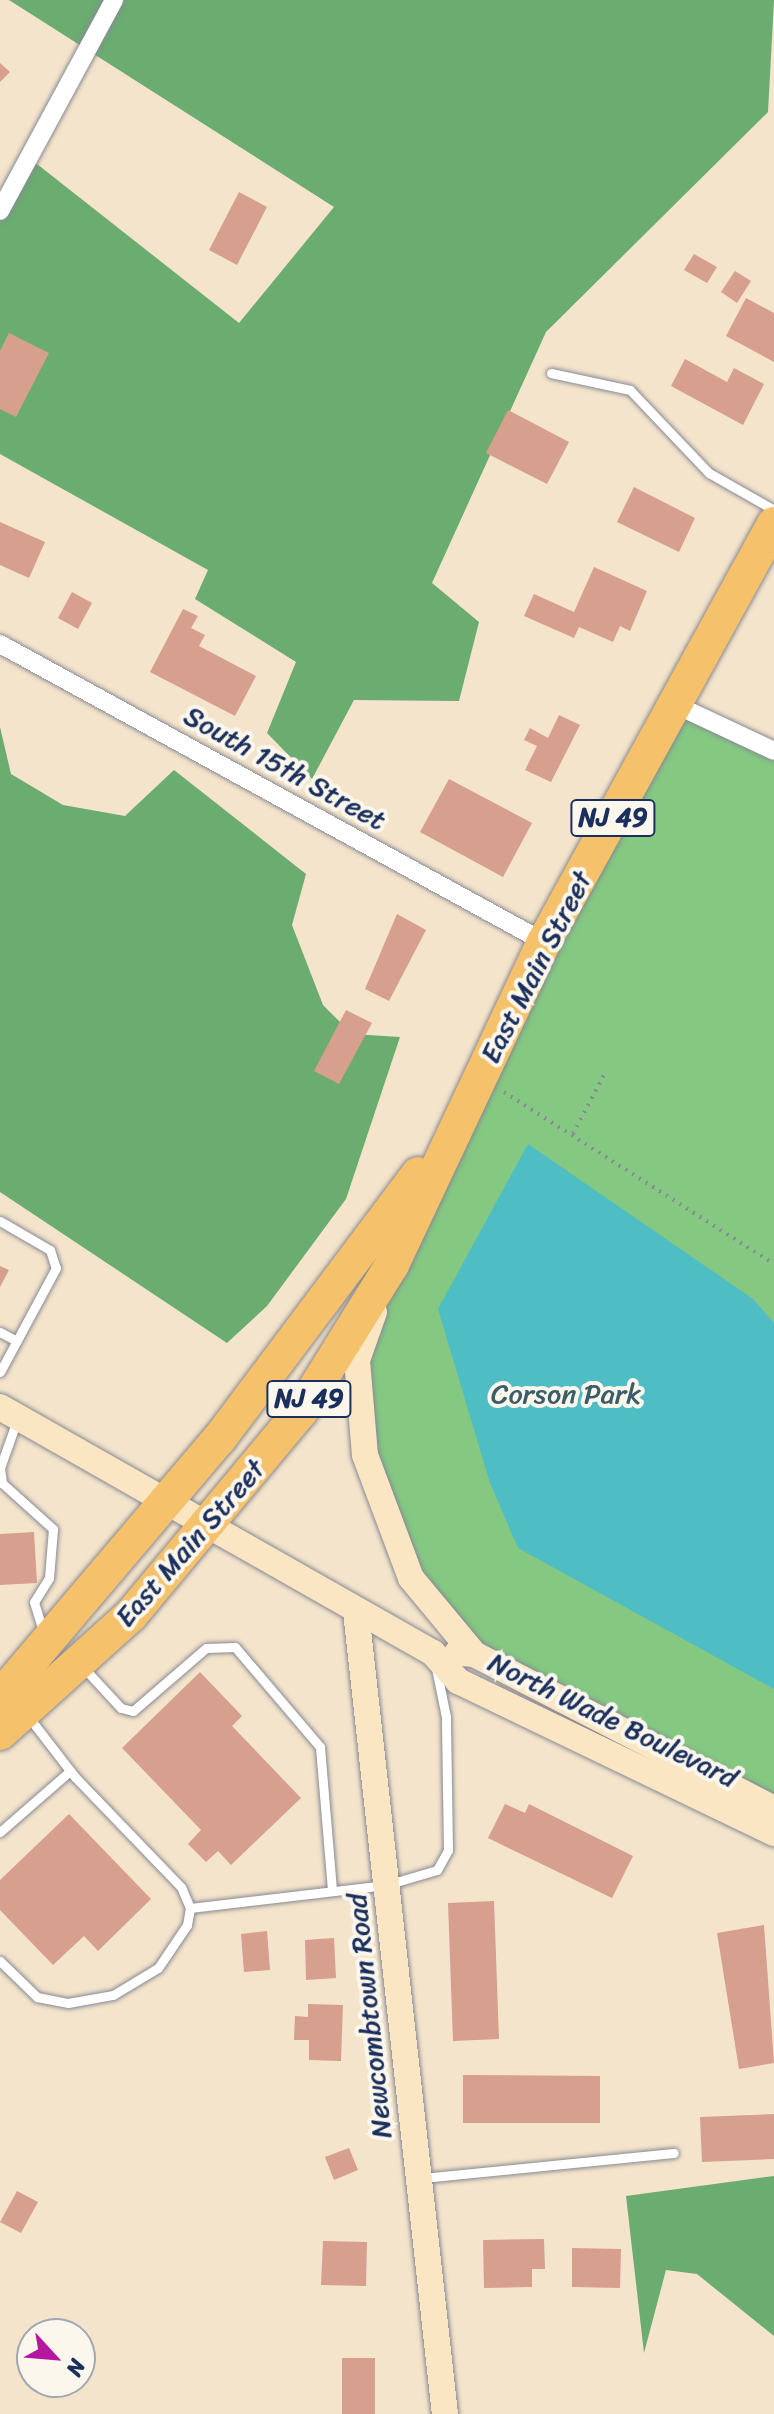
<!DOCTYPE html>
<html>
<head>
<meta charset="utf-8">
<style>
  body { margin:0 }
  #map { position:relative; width:774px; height:2414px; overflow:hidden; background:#f4e4cb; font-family:Sriracha,sans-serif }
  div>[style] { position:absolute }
  .green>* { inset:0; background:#84c882 }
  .forest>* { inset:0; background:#6bac70 }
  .water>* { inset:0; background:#4fbdc4 }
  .building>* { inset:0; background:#d69f8e }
  .path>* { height:4px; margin-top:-2px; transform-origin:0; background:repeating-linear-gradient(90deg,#888a94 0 2px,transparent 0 8px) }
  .roads { filter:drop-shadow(0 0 2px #888a94) drop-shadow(0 0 2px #888a94) }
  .lane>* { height:9px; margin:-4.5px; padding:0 4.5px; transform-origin:4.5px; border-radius:4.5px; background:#fff }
  .street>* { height:18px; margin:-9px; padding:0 9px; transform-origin:9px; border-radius:9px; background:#fff }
  .secondary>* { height:26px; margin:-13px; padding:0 13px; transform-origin:13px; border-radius:13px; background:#fbe6c4 }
  .highway>* { height:34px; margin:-17px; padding:0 17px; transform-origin:17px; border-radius:17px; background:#f5c16b }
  span { translate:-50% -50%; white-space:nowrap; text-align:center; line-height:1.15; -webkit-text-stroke:8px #fbf7ec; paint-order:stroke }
  .shield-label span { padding:2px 6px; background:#fbf7ec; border:2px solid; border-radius:6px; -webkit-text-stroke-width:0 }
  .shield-label { font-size:26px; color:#1b2f5e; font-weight:700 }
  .street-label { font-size:28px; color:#1b2f5e }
  .park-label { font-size:28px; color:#3a5d69 }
  .north { position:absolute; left:16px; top:2318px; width:80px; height:80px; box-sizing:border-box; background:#fbf7ec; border:2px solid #a1a7b3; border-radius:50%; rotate:116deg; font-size:22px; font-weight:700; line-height:32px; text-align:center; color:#1b2f5e }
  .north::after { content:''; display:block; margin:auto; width:28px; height:36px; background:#b5179e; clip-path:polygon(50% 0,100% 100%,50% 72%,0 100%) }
</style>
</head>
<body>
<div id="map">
  <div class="green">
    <div style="clip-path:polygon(676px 705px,774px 751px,774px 1809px,474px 1654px,397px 1547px,357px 1360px)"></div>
  </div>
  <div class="forest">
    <div style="clip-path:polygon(9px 0,774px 0,768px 112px,546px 332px,432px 583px,479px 622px,459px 701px,354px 700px,312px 779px,267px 733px,296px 662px,195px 599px,208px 570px,0 454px,0 195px,23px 153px,239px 323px,334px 207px)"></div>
    <div style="clip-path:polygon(0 727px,11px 774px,63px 805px,125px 816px,174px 770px,306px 874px,292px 925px,323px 1005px,352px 1034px,400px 1037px,346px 1199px,267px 1306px,227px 1343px,0 1192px)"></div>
    <div style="clip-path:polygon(774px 2176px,774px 2336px,697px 2274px,666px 2270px,644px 2353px,626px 2196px)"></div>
  </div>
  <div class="water">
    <div style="clip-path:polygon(528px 1144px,753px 1299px,774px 1323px,774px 1689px,518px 1548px,490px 1483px,438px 1309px)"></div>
  </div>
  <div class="building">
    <div style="clip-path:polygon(0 63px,10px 72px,0 82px)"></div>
    <div style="clip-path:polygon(239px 192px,267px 207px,237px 265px,209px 250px)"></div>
    <div style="clip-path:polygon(694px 254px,717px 267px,707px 283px,684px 270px)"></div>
    <div style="clip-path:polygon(735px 271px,751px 281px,737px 303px,721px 292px)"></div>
    <div style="clip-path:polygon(746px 298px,774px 313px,774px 362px,726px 336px)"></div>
    <div style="clip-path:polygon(9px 333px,49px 353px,16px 417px,0 409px,0 351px)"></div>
    <div style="clip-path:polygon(685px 359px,727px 382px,734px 368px,764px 384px,743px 425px,671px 386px)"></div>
    <div style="clip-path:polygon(508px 410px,569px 442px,547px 484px,486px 453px)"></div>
    <div style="clip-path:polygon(634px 487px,695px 518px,679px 552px,617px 522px)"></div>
    <div style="clip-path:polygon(0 522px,45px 542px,29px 578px,0 565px)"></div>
    <div style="clip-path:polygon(594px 567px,647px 591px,630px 631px,620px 626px,613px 642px,579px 627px,574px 638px,524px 616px,534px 594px,574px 612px)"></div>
    <div style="clip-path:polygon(72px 592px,92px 603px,78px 629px,58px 618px)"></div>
    <div style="clip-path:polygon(183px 609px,198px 616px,191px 628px,205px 635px,199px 646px,256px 676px,235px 716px,150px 672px)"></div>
    <div style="clip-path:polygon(559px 715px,580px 725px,551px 782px,525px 770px,537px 746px,524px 740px,530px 728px,548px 738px)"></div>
    <div style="clip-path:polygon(449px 779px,532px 823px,503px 877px,420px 832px)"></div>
    <div style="clip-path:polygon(397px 914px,426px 930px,389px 1001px,365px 989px)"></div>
    <div style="clip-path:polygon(346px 1010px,372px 1023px,339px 1084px,314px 1071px)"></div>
    <div style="clip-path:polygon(0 1266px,9px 1270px,0 1287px)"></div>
    <div style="clip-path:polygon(34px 1532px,37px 1583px,0 1585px,0 1534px)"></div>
    <div style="clip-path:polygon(200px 1672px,242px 1716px,232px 1726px,301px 1798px,231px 1865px,218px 1851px,206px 1862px,188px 1844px,201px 1830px,122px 1748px)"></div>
    <div style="clip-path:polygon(505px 1804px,525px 1813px,529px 1804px,633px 1856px,612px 1898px,488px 1838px)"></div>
    <div style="clip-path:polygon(69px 1814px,151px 1899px,98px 1951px,84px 1936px,53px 1965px,0 1910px,0 1880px)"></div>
    <div style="clip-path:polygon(494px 1901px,499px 2039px,453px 2041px,448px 1903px)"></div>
    <div style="clip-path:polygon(764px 1925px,774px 2063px,739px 2069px,717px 1933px)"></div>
    <div style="clip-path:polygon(267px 1931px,270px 1970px,244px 1972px,241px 1934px)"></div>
    <div style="clip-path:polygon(334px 1938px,336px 1978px,306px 1980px,305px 1940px)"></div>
    <div style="clip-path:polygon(308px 2004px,343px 2005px,341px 2061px,309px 2060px,309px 2040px,294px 2040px,295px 2016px,308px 2017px)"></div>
    <div style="clip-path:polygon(463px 2075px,600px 2076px,600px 2123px,463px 2123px)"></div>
    <div style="clip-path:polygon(774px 2114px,774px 2159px,702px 2162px,700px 2117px)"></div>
    <div style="clip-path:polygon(349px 2148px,358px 2170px,334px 2180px,325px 2157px)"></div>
    <div style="clip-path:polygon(17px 2191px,38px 2202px,21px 2233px,0 2222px)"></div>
    <div style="clip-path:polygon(544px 2239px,545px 2269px,532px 2269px,532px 2287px,484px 2288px,483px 2240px)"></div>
    <div style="clip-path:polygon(323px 2241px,367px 2242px,366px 2286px,321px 2285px)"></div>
    <div style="clip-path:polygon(572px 2248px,621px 2249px,620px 2288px,572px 2287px)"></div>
    <div style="clip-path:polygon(342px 2358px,375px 2358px,375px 2414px,342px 2414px)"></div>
  </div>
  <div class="path">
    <div style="left:504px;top:1092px;width:320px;rotate:32.5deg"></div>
    <div style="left:573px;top:1134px;width:71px;rotate:-62.4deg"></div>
  </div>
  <div class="roads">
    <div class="lane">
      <div style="left:551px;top:373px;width:81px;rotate:12.1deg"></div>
      <div style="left:630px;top:390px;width:115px;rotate:46.4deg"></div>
      <div style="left:709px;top:473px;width:75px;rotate:29.6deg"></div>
      <div style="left:0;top:1221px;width:58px;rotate:30.1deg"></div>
      <div style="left:50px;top:1250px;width:19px;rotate:72deg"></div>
      <div style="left:56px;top:1268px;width:118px;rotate:118.3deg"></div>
      <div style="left:0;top:1332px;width:19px;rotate:28deg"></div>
      <div style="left:17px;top:1420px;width:51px;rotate:109.5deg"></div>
      <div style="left:0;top:1468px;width:15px;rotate:82deg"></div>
      <div style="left:2px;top:1483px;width:69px;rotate:42deg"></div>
      <div style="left:53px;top:1529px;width:49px;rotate:94.7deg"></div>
      <div style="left:49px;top:1578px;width:28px;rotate:122deg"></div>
      <div style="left:34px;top:1602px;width:34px;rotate:73deg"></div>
      <div style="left:83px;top:1667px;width:56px;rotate:47.2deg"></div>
      <div style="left:121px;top:1708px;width:12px;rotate:14deg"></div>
      <div style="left:133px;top:1711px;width:96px;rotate:-40.8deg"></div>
      <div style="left:206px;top:1648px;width:29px;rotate:-2deg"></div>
      <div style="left:235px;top:1647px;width:131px;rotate:49.6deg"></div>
      <div style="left:320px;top:1747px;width:144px;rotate:85.2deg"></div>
      <div style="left:0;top:1832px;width:93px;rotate:-41.1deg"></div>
      <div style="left:190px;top:1908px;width:197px;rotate:-6.7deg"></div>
      <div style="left:386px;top:1885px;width:53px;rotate:-16.4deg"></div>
      <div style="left:437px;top:1870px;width:23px;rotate:-61deg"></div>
      <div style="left:448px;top:1850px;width:133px;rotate:-90.9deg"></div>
      <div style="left:446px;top:1717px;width:50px;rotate:-101.5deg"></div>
      <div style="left:0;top:1961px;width:52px;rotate:44.2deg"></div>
      <div style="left:37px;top:1997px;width:32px;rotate:11deg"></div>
      <div style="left:68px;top:2003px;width:46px;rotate:-10.1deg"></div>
      <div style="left:113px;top:1995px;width:52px;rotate:-31deg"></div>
      <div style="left:158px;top:1968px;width:52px;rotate:-56deg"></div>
      <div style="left:187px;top:1925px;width:17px;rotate:-80deg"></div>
      <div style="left:190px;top:1908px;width:23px;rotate:-113deg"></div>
      <div style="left:181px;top:1887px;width:153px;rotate:-133.9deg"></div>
      <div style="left:75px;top:1777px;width:78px;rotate:-127.7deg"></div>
      <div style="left:422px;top:2178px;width:253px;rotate:-5.7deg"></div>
    </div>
    <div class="street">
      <div style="left:0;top:211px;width:240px;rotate:-61.6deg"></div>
      <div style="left:0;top:644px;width:620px;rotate:28.71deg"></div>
      <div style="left:676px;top:705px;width:108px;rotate:25.1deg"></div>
    </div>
    <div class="secondary">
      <div style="left:374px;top:1312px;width:51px;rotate:109.5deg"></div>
      <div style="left:357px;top:1360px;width:95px;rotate:85.2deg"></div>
      <div style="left:365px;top:1455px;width:131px;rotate:69.5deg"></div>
      <div style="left:411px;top:1578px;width:99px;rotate:50.3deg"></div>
      <div style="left:0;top:1407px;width:498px;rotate:29.6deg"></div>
      <div style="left:433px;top:1653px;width:38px;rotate:48deg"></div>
      <div style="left:458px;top:1681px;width:351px;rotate:25.7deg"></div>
      <div style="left:356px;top:1612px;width:807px;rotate:83.67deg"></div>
      <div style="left:457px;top:1653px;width:17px;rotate:3deg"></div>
      <div style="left:474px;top:1654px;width:338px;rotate:27.3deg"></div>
    </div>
    <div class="highway">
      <div style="left:0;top:1697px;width:340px;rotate:-49.7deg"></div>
      <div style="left:220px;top:1438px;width:330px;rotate:-53.1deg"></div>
      <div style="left:0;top:1733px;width:176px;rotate:-42deg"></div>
      <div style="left:131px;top:1615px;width:266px;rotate:-50.2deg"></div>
      <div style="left:301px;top:1411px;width:172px;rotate:-58.1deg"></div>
      <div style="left:392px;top:1265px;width:357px;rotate:-64.8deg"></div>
      <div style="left:544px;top:942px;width:477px;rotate:-61.2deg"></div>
    </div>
  </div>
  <div class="shield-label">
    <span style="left:613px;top:818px">NJ 49</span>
    <span style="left:309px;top:1399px">NJ 49</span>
  </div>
  <div class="street-label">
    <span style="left:285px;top:768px;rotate:29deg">South 15th Street</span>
    <span style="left:536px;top:967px;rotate:-63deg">East Main Street</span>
    <span style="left:190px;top:1543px;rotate:-49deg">East Main Street</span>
    <span style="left:613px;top:1720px;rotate:26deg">North Wade Boulevard</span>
    <span style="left:369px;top:2016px;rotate:-96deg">Newcombtown Road</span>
  </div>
  <div class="park-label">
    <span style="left:566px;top:1394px">Corson Park</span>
  </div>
  <div class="north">N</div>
</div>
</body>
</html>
